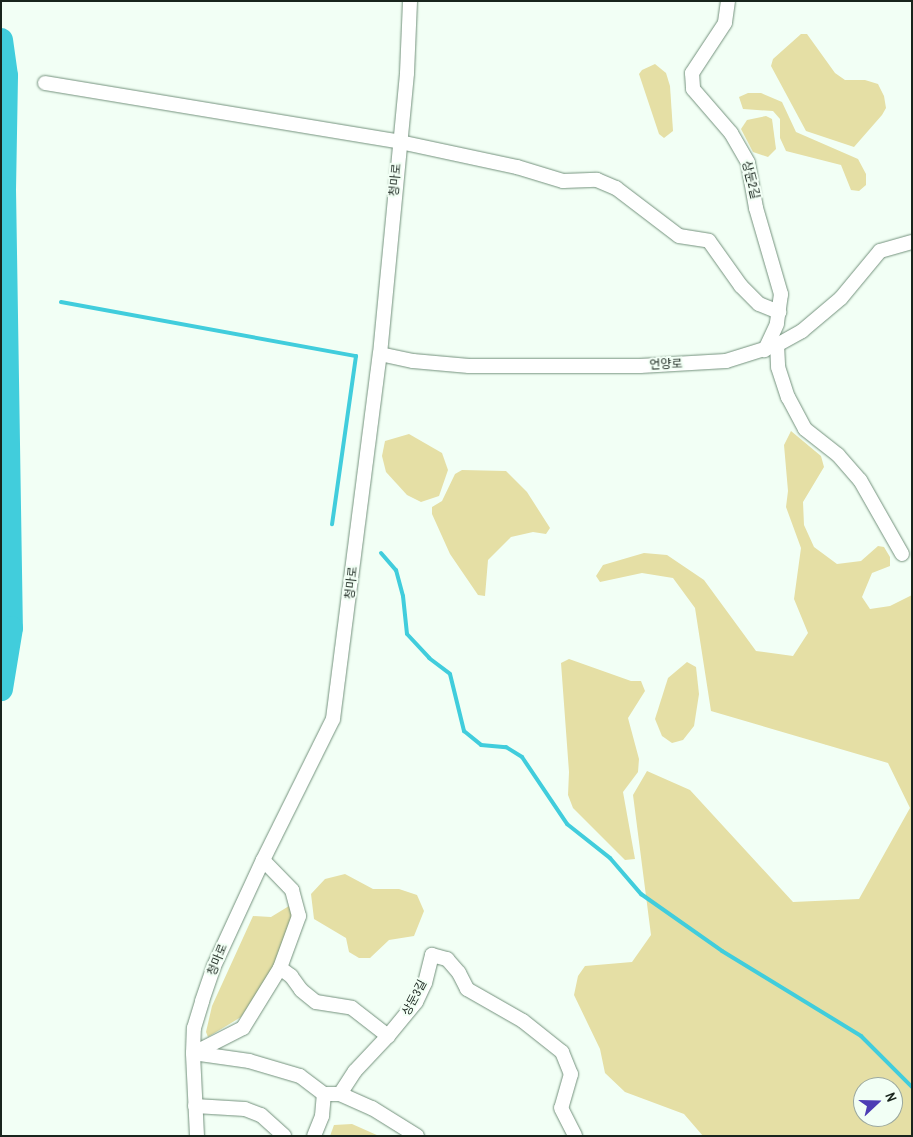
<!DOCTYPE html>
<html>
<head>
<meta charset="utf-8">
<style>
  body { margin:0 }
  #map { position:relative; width:913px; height:1137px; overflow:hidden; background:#f2fff5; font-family:"Archivo Narrow","Noto Sans KR",sans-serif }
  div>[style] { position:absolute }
  .green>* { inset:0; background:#e5dfa5 }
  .stream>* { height:4px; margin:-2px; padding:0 2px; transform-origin:2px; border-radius:2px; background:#41cddc }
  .river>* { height:24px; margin:-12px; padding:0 12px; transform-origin:12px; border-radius:12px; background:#41cddc }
  .roads { filter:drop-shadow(0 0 1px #74927d) drop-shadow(0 0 1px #74927d) }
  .minor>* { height:14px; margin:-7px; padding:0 7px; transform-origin:7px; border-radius:7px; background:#fff }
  span { translate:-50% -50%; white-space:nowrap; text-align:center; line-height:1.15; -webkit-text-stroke:4px #f2fff5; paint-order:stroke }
  .street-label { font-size:12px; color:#19251d }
  .frame { position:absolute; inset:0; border:2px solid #19251d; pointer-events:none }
  .north { position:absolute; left:853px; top:1077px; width:50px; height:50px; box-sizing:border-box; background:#f2fff5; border:1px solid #9ba89f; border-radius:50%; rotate:69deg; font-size:14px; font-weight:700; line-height:20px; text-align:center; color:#19251d }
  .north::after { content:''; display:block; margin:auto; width:18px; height:22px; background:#4d3db4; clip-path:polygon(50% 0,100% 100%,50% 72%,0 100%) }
</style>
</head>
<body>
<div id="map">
  <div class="green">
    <div style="clip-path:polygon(801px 34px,807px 34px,835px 73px,845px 80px,865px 80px,878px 84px,884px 96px,886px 108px,882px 115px,854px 147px,806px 131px,771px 66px,773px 59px)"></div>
    <div style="clip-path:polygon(655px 64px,666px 73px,670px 86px,673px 131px,664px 138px,659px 134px,639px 74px,642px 70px)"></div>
    <div style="clip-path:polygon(748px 93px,761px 93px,782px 102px,796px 132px,858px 159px,866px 174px,866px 185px,859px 191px,851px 190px,841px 165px,786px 151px,780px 138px,780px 119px,773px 111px,743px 109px,739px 97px)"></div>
    <div style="clip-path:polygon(766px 116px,772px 119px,776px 149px,768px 157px,753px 152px,741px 129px,747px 120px)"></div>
    <div style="clip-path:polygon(evenodd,791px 431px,821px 456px,824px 467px,803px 502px,804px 525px,814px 547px,837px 564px,861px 561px,878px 546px,884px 547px,890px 557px,890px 566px,872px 573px,862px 597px,870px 609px,890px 606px,912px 595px,912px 1136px,703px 1136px,684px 1114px,625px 1092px,605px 1073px,600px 1049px,574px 995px,578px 976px,585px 966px,632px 962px,651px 935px,633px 795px,647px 771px,690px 790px,793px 902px,859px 899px,910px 808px,888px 763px,711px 711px,695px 608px,673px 578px,642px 573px,600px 582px,596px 576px,603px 565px,644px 553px,667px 555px,704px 580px,756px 651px,793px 656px,808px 633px,794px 599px,801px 548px,786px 507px,788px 491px,784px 445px,791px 431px,863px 1087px,893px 1087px,893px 1117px,863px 1117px,863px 1087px)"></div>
    <div style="clip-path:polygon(409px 434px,442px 453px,448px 470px,439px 496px,421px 502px,407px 495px,386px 472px,382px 456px,385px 441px)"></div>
    <div style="clip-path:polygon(462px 470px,506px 471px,527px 492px,550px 528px,546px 534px,533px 532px,511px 537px,488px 560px,485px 596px,478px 595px,450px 554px,432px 514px,432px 507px,442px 501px,455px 474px)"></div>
    <div style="clip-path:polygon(569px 659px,631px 681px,641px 681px,645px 691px,628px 718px,639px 759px,638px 772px,623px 792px,635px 859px,625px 860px,573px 808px,568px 795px,569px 772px,561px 663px)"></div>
    <div style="clip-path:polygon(687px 662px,696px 667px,699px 694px,694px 726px,683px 740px,672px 743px,662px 736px,655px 719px,668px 678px)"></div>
    <div style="clip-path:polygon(345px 874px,373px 889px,399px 889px,417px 895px,424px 911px,414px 936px,389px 940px,370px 958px,359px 958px,349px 952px,346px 938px,314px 919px,311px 894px,325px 879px)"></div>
    <div style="clip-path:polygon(289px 906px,293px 914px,291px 923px,274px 966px,241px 1017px,208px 1037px,206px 1032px,212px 1006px,253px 916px,271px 917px)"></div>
    <div style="clip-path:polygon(352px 1124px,379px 1136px,330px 1136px,334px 1125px)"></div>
  </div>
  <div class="stream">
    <div style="left:61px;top:302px;width:300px;rotate:10.4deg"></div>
    <div style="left:356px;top:356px;width:170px;rotate:98.1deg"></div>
    <div style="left:381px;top:553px;width:23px;rotate:49deg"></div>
    <div style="left:396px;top:570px;width:27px;rotate:75deg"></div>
    <div style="left:403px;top:596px;width:38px;rotate:84deg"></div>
    <div style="left:407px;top:634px;width:33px;rotate:47deg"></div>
    <div style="left:429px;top:658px;width:26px;rotate:37deg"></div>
    <div style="left:450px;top:674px;width:59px;rotate:76.2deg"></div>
    <div style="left:464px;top:731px;width:22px;rotate:39deg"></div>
    <div style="left:481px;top:745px;width:25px;rotate:5deg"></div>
    <div style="left:506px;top:747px;width:19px;rotate:32deg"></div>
    <div style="left:522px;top:757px;width:81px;rotate:56.1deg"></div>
    <div style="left:567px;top:824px;width:55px;rotate:38.3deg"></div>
    <div style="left:610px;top:858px;width:48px;rotate:49.3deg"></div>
    <div style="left:641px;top:894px;width:99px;rotate:35.1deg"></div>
    <div style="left:722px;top:951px;width:163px;rotate:31.4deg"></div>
    <div style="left:861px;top:1036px;width:72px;rotate:45deg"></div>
  </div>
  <div class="river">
    <div style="left:1px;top:40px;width:36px;rotate:82deg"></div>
    <div style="left:6px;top:76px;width:113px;rotate:91deg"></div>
    <div style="left:4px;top:189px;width:439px;rotate:89.1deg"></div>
    <div style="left:11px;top:628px;width:62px;rotate:99.3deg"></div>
  </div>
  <div class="roads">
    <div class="minor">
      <div style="left:728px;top:1px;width:22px;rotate:98deg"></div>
      <div style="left:725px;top:23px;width:60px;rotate:123.4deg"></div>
      <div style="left:692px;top:73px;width:16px;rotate:86deg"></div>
      <div style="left:693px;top:89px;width:58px;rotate:49.2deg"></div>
      <div style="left:731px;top:133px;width:34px;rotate:60deg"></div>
      <div style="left:748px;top:163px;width:46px;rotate:79.9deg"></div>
      <div style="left:756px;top:208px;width:90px;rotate:73.8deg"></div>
      <div style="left:781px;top:294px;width:30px;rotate:98deg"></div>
      <div style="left:777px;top:324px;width:29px;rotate:115deg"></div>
      <div style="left:45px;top:83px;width:360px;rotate:9.4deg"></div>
      <div style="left:400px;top:142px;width:120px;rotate:12.1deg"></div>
      <div style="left:517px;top:167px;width:48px;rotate:16.9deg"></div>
      <div style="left:563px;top:181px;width:34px;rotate:-2deg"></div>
      <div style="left:597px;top:180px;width:21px;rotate:23deg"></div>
      <div style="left:616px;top:188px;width:79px;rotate:37.3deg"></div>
      <div style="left:679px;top:236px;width:30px;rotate:9deg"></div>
      <div style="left:709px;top:241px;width:55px;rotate:54.6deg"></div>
      <div style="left:741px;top:286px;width:25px;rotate:45deg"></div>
      <div style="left:759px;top:304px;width:22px;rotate:22deg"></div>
      <div style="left:777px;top:345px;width:22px;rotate:87deg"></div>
      <div style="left:778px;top:367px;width:32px;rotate:72deg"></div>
      <div style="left:788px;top:397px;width:36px;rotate:62deg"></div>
      <div style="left:805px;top:429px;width:42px;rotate:38.2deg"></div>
      <div style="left:838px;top:455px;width:33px;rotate:49deg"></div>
      <div style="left:860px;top:480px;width:85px;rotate:60.4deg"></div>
      <div style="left:380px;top:354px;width:34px;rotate:12deg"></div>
      <div style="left:413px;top:361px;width:56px;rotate:5.1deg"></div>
      <div style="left:469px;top:366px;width:171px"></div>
      <div style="left:640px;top:366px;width:86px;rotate:-3.3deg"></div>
      <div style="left:726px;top:361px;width:53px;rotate:-17.4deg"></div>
      <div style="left:777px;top:345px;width:29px;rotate:-29deg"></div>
      <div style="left:802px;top:331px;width:51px;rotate:-40.2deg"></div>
      <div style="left:841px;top:298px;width:61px;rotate:-50.3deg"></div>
      <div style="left:880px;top:251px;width:33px;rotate:-16deg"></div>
      <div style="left:263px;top:860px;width:42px;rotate:46deg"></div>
      <div style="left:292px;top:890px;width:27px;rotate:75deg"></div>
      <div style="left:299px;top:916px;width:55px;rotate:110.1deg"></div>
      <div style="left:280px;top:968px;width:14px;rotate:36deg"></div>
      <div style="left:291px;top:976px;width:17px;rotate:54deg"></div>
      <div style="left:301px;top:990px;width:19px;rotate:39deg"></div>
      <div style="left:316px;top:1002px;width:36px;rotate:9deg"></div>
      <div style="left:352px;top:1008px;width:46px;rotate:37.9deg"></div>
      <div style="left:388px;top:1036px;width:44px;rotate:-50.5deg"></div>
      <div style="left:416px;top:1002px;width:21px;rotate:-65deg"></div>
      <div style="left:425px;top:983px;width:29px;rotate:-76deg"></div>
      <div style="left:432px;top:955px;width:16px;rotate:15deg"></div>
      <div style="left:447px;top:959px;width:18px;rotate:49deg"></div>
      <div style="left:459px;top:973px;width:18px;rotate:63deg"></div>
      <div style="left:467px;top:989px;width:64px;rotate:29.7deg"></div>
      <div style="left:523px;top:1021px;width:50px;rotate:38.5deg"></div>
      <div style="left:562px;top:1052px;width:24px;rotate:68deg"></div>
      <div style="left:571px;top:1074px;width:35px;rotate:106deg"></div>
      <div style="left:561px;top:1108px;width:31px;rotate:63deg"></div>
      <div style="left:193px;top:1053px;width:57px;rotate:8.1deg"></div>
      <div style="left:249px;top:1061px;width:53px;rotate:16.4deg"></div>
      <div style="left:300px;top:1076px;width:30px;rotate:37deg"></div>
      <div style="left:324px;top:1094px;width:16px"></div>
      <div style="left:340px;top:1094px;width:35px;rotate:24deg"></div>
      <div style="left:372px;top:1108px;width:53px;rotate:31.9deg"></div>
      <div style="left:194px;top:1053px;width:55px;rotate:-27deg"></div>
      <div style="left:243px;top:1028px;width:70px;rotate:-58.3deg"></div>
      <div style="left:340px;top:1094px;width:27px;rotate:-57deg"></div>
      <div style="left:355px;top:1071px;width:48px;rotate:-46.7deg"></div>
      <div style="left:195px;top:1106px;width:50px;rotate:3.4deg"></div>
      <div style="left:245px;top:1109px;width:17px;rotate:21deg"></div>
      <div style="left:261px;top:1115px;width:31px;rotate:42deg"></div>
      <div style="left:197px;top:1136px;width:83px;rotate:-92.8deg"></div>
      <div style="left:193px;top:1053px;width:25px;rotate:-88deg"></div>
      <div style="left:194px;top:1028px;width:28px;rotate:-73deg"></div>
      <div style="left:202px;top:1001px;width:37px;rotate:-71deg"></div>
      <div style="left:214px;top:966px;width:117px;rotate:-65.2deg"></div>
      <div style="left:263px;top:860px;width:157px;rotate:-63.6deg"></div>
      <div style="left:333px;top:719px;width:368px;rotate:-82.7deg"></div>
      <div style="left:380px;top:354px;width:282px;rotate:-84.5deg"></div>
      <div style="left:407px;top:73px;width:72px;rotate:-87.6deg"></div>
      <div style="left:314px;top:1136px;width:22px;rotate:-68deg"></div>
      <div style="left:322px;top:1116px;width:22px;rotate:-85deg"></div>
    </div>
  </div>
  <div class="street-label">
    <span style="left:396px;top:180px;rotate:-85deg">청마로</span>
    <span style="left:750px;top:180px;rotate:76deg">상둔2길</span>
    <span style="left:666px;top:365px;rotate:-2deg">언양로</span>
    <span style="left:352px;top:583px;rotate:-84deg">청마로</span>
    <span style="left:218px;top:960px;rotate:-68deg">청마로</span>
    <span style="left:415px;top:998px;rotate:-62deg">상둔3길</span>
  </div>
  <div class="frame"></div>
  <div class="north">N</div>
</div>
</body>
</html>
